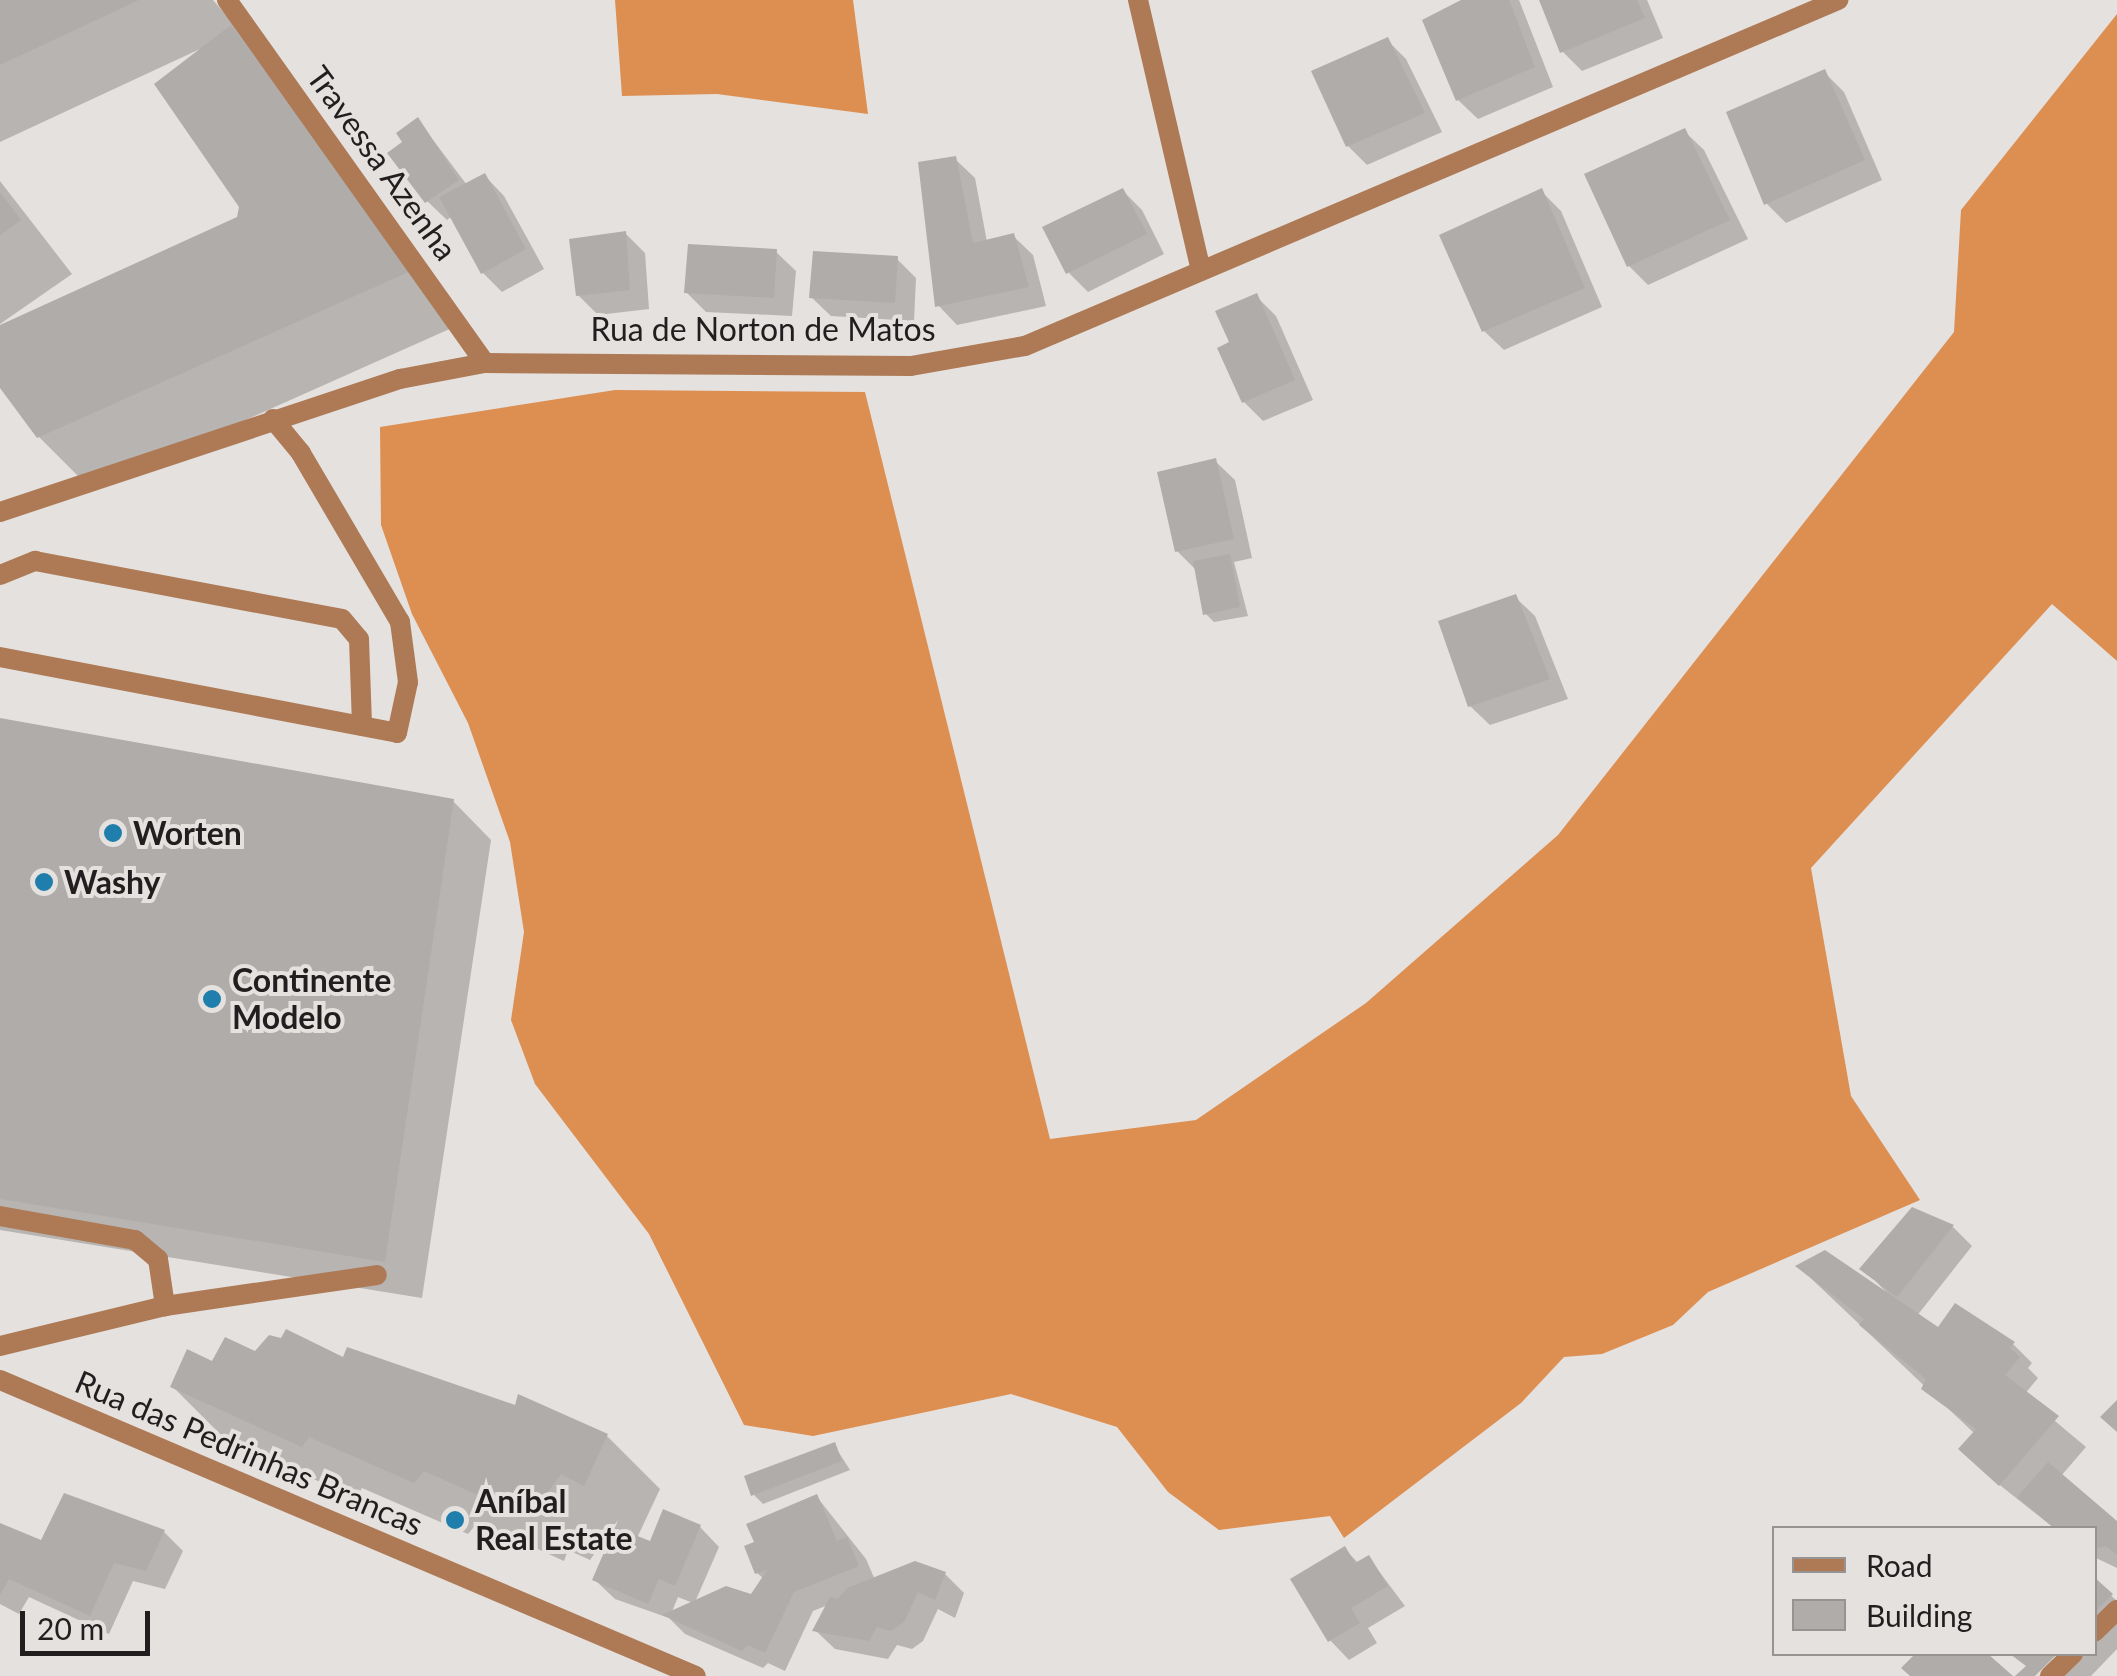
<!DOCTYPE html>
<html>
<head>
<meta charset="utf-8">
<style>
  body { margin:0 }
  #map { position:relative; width:2117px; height:1676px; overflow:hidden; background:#e5e1df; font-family:Lato,sans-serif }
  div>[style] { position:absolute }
  .forest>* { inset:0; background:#dd8e51 }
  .shadow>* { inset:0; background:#0003 }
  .building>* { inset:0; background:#b0acaa }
  .service>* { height:20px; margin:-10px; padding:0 10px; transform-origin:10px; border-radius:10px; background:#ad7a55 }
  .minor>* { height:20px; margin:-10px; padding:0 10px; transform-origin:10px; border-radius:10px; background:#ad7a55 }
  .tertiary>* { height:20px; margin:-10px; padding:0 10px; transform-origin:10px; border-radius:10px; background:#ad7a55 }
  .dots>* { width:28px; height:28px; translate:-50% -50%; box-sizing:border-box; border:5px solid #e5e1df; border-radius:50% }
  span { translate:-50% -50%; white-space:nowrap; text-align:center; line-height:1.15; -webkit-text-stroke:8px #e5e1df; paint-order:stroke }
  .street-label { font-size:32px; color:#201e1e }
  .poi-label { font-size:32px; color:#201e1e; font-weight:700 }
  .left { translate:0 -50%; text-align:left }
  .legend { position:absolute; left:1772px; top:1526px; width:325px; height:130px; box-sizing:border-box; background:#e5e1df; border:2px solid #969392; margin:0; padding:12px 18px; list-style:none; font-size:30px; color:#201e1e }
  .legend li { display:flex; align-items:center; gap:20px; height:50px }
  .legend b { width:50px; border:2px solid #969392 }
  .scale { position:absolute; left:20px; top:1611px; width:130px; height:45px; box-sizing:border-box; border:5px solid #201e1e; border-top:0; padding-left:12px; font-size:30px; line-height:35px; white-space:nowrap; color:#201e1e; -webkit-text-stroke:8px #e5e1df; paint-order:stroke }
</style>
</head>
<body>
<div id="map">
  <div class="forest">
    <div style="clip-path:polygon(615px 0,853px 0,868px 114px,717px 94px,622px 96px)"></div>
    <div style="clip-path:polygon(2117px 14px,2117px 661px,2052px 604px,1811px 868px,1851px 1096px,1920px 1200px,1708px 1292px,1673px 1325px,1602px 1354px,1564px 1357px,1521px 1403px,1344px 1538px,1330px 1516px,1219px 1530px,1168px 1492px,1117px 1427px,1011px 1394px,813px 1436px,744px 1425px,649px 1234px,535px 1084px,511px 1020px,524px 932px,510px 842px,468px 723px,412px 614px,381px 525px,380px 427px,615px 390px,865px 392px,1050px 1139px,1196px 1120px,1366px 1003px,1558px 835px,1954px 332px,1961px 210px)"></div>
  </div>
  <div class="shadow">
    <div style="clip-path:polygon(0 0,213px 0,283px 81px,463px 323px,91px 489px,38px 436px,0 384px,0 328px,239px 218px,242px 207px,200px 49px,0 142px)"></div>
    <div style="clip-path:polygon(1463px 0,1519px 0,1553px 87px,1478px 119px,1458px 100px)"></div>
    <div style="clip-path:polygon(1542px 0,1647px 0,1663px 38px,1582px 71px,1563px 52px)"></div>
    <div style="clip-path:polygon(1387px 40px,1406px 59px,1442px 132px,1367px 165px,1348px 146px)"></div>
    <div style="clip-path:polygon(1824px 72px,1844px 92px,1882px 180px,1786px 223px,1766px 203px)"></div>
    <div style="clip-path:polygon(418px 120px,467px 185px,485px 176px,504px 196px,544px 269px,502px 292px,483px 273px,452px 216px,447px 220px,427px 201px)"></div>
    <div style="clip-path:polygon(1684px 131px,1704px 150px,1748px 239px,1648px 285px,1629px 266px)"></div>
    <div style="clip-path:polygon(955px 159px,975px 178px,987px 242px,1013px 236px,1033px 255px,1046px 306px,957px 325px,938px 305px)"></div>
    <div style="clip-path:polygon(0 181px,72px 274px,0 324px)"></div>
    <div style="clip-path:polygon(1123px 191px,1142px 210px,1164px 254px,1088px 292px,1069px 273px)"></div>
    <div style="clip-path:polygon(1541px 191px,1561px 211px,1602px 307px,1504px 350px,1484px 331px)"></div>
    <div style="clip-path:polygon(625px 233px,645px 253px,649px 309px,598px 315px,578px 295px)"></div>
    <div style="clip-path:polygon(776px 252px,796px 271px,792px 316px,706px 312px,686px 292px)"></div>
    <div style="clip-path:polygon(897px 259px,916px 278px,914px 321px,831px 316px,811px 297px)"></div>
    <div style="clip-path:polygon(1256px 296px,1276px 316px,1313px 400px,1263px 421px,1244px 402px,1232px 344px)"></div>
    <div style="clip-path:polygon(1215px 461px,1235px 480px,1252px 558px,1234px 562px,1248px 616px,1214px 622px,1205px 613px,1197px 571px,1177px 551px)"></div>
    <div style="clip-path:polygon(1515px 597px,1535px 616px,1568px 699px,1490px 725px,1470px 706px)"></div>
    <div style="clip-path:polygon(0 721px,453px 801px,491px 840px,422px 1298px,0 1230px)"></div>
    <div style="clip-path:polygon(1913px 1210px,1953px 1227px,1972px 1246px,1916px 1317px,1958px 1347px,2013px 1344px,2032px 1363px,2028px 1368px,2038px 1378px,2024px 1395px,2086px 1447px,2061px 1476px,2117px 1524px,2117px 1568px,2094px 1557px,2094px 1528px,2054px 1528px,1991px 1478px,1975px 1434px,1799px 1267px,1888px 1294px,1863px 1268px)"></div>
    <div style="clip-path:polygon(evenodd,256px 1354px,345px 1360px,607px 1436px,660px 1489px,637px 1538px,651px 1544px,700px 1527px,719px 1547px,695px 1602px,752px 1597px,764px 1579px,757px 1573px,817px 1497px,866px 1559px,875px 1580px,945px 1574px,964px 1593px,955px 1618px,938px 1609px,923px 1641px,912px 1649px,897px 1645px,888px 1659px,835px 1649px,815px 1630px,828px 1605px,813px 1611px,785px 1671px,768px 1663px,763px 1668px,685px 1634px,669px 1618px,615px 1599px,595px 1580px,618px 1520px,590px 1560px,568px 1550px,564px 1561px,478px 1522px,468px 1534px,362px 1488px,356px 1498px,226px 1440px,173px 1387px,213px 1364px,256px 1354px,678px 1597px,693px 1603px,671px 1614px,678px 1597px)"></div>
    <div style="clip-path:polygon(834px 1445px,850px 1470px,763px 1504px,754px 1495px)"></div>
    <div style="clip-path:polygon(0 1530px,42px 1543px,164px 1532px,183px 1551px,165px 1589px,133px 1581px,109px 1634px,29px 1597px,19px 1614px,0 1604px)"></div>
    <div style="clip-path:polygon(1345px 1549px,1359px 1564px,1369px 1558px,1405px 1606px,1368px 1628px,1377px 1643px,1349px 1660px,1330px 1640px)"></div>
    <div style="clip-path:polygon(2094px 1580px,2117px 1601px,2117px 1649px,2091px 1676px,2039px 1676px,2060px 1654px,2094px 1654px)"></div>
  </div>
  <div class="building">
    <div style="clip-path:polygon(0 0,139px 0,0 65px)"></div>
    <div style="clip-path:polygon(1461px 0,1509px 0,1535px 67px,1456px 101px,1422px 20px)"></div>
    <div style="clip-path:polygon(1539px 0,1637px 0,1645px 18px,1560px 53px)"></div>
    <div style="clip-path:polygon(231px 25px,413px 270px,37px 438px,0 388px,0 325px,237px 217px,239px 207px,154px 84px)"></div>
    <div style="clip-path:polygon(1388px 37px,1425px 113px,1346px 147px,1311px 71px)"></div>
    <div style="clip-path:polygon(1825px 69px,1865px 160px,1764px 205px,1726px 112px)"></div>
    <div style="clip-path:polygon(418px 117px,459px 180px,425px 203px,387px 153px,402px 142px,396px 133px)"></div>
    <div style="clip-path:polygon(1685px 128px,1730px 220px,1627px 267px,1584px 174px)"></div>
    <div style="clip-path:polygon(956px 156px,973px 243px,1014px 233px,1029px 287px,935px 307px,918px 162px)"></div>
    <div style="clip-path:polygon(485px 173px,526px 249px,481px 274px,439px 197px)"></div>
    <div style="clip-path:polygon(1123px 188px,1147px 234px,1066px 274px,1042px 227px)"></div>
    <div style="clip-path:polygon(1542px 188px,1585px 288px,1482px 332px,1439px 235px)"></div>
    <div style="clip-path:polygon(0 192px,21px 220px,0 235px)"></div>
    <div style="clip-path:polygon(626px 231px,630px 290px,576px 296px,569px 239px)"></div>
    <div style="clip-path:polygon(688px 244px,777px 249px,774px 298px,684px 293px)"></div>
    <div style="clip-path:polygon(813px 251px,898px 256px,895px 303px,809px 298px)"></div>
    <div style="clip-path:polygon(1257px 293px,1295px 380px,1242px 403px,1217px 348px,1229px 342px,1215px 311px)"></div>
    <div style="clip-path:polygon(1216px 458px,1234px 539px,1175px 552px,1157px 472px)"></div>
    <div style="clip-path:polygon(1230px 554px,1240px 607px,1203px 615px,1193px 561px)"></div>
    <div style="clip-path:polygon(1516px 594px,1550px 679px,1468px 707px,1438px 621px)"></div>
    <div style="clip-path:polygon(0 718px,454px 799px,385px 1262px,0 1199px)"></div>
    <div style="clip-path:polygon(1912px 1207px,1954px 1225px,1897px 1297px,1859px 1269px)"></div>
    <div style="clip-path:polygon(1825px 1250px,1938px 1327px,1955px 1303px,2015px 1342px,2010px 1348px,2020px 1357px,2005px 1375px,2059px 1416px,1999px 1486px,1958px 1449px,1976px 1429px,1921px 1389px,1926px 1379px,1859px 1325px,1864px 1319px,1795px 1266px)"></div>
    <div style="clip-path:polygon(286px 1329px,343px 1357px,347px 1347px,515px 1405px,518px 1394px,608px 1434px,584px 1486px,561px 1474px,536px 1508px,516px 1499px,511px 1510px,424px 1471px,414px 1483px,309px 1437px,302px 1447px,170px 1387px,187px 1349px,212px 1361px,225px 1337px,255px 1351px,269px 1335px,281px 1338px)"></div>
    <div style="clip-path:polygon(2117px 1400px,2117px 1432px,2100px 1417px)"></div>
    <div style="clip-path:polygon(835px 1442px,842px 1461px,751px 1496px,744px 1476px)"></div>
    <div style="clip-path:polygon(2048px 1462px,2117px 1521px,2117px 1555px,2106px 1546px,2094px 1549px,2094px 1528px,2054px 1528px,2017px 1497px)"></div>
    <div style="clip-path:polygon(64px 1493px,165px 1530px,146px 1571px,114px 1563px,90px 1616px,9px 1579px,0 1595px,0 1523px,41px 1540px)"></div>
    <div style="clip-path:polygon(817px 1494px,837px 1541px,847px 1537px,859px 1566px,794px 1592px,765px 1653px,748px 1645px,742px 1651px,662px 1615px,726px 1586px,751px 1594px,767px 1570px,755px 1574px,744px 1546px,754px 1542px,746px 1524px)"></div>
    <div style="clip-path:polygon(663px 1509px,701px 1525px,675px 1586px,659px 1579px,648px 1604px,592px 1580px,615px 1527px,650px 1541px)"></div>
    <div style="clip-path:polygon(1345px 1546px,1355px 1563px,1369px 1555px,1388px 1586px,1351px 1608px,1360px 1623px,1328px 1642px,1290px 1579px)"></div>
    <div style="clip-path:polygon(915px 1561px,946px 1572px,935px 1600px,918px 1592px,904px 1622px,891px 1631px,877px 1627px,869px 1641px,812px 1631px,830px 1597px,838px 1599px,847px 1588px)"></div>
    <div style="clip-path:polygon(2094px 1577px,2113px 1594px,2094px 1613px)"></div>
    <div style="clip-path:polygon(1915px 1654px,1988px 1654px,2013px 1676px,1910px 1676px,1901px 1668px)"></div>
    <div style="clip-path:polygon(2010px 1654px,2057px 1654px,2035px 1676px,2015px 1676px,2026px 1666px)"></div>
  </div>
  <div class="service">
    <div style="left:0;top:575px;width:38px;rotate:-22deg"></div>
    <div style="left:35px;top:561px;width:312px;rotate:10.7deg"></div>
    <div style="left:342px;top:619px;width:26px;rotate:50deg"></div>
    <div style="left:359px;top:639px;width:87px;rotate:88deg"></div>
    <div style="left:0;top:657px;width:404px;rotate:10.8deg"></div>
    <div style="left:397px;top:733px;width:52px;rotate:-77.8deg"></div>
    <div style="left:408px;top:682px;width:61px;rotate:-97.6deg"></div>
    <div style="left:400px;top:622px;width:196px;rotate:-120.4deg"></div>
    <div style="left:301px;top:453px;width:44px;rotate:-129.5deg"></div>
    <div style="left:0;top:1216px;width:137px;rotate:10.1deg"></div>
    <div style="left:135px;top:1240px;width:30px;rotate:40deg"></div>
    <div style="left:158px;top:1259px;width:48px;rotate:81.5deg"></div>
    <div style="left:165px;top:1306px;width:170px;rotate:166.4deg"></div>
    <div style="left:165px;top:1306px;width:214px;rotate:-8.3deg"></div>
  </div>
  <div class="minor">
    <div style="left:227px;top:0;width:445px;rotate:54.6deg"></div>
    <div style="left:1138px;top:0;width:277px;rotate:76.9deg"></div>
    <div style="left:2094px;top:1632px;width:32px;rotate:-44deg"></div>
    <div style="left:2050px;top:1676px;width:32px;rotate:-44deg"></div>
  </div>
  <div class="tertiary">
    <div style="left:0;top:512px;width:422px;rotate:-18.4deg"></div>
    <div style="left:400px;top:379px;width:86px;rotate:-10.7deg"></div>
    <div style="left:485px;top:363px;width:426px;rotate:0.4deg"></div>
    <div style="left:911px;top:366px;width:116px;rotate:-10deg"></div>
    <div style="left:1025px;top:346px;width:884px;rotate:-23.05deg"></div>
    <div style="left:0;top:1380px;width:756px;rotate:23.04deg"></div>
  </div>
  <div class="dots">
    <div style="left:113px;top:833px;background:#1f7eab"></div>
    <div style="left:44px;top:882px;background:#1f7eab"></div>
    <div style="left:212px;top:999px;background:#1f7eab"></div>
    <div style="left:455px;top:1520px;background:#1f7eab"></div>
  </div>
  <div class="street-label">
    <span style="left:382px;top:163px;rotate:54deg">Travessa Azenha</span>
    <span style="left:763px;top:329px">Rua de Norton de Matos</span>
    <span style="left:249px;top:1453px;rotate:23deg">Rua das Pedrinhas Brancas</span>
  </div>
  <div class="poi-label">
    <span class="left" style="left:133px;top:833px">Worten</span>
    <span class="left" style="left:64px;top:882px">Washy</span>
    <span class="left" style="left:232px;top:999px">Continente<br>Modelo</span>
    <span class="left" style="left:475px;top:1520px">Aníbal<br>Real Estate</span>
  </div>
  <ul class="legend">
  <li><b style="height:12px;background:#ad7a55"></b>Road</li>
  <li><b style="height:28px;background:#b0acaa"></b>Building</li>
  </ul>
  <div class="scale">20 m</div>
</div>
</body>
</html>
